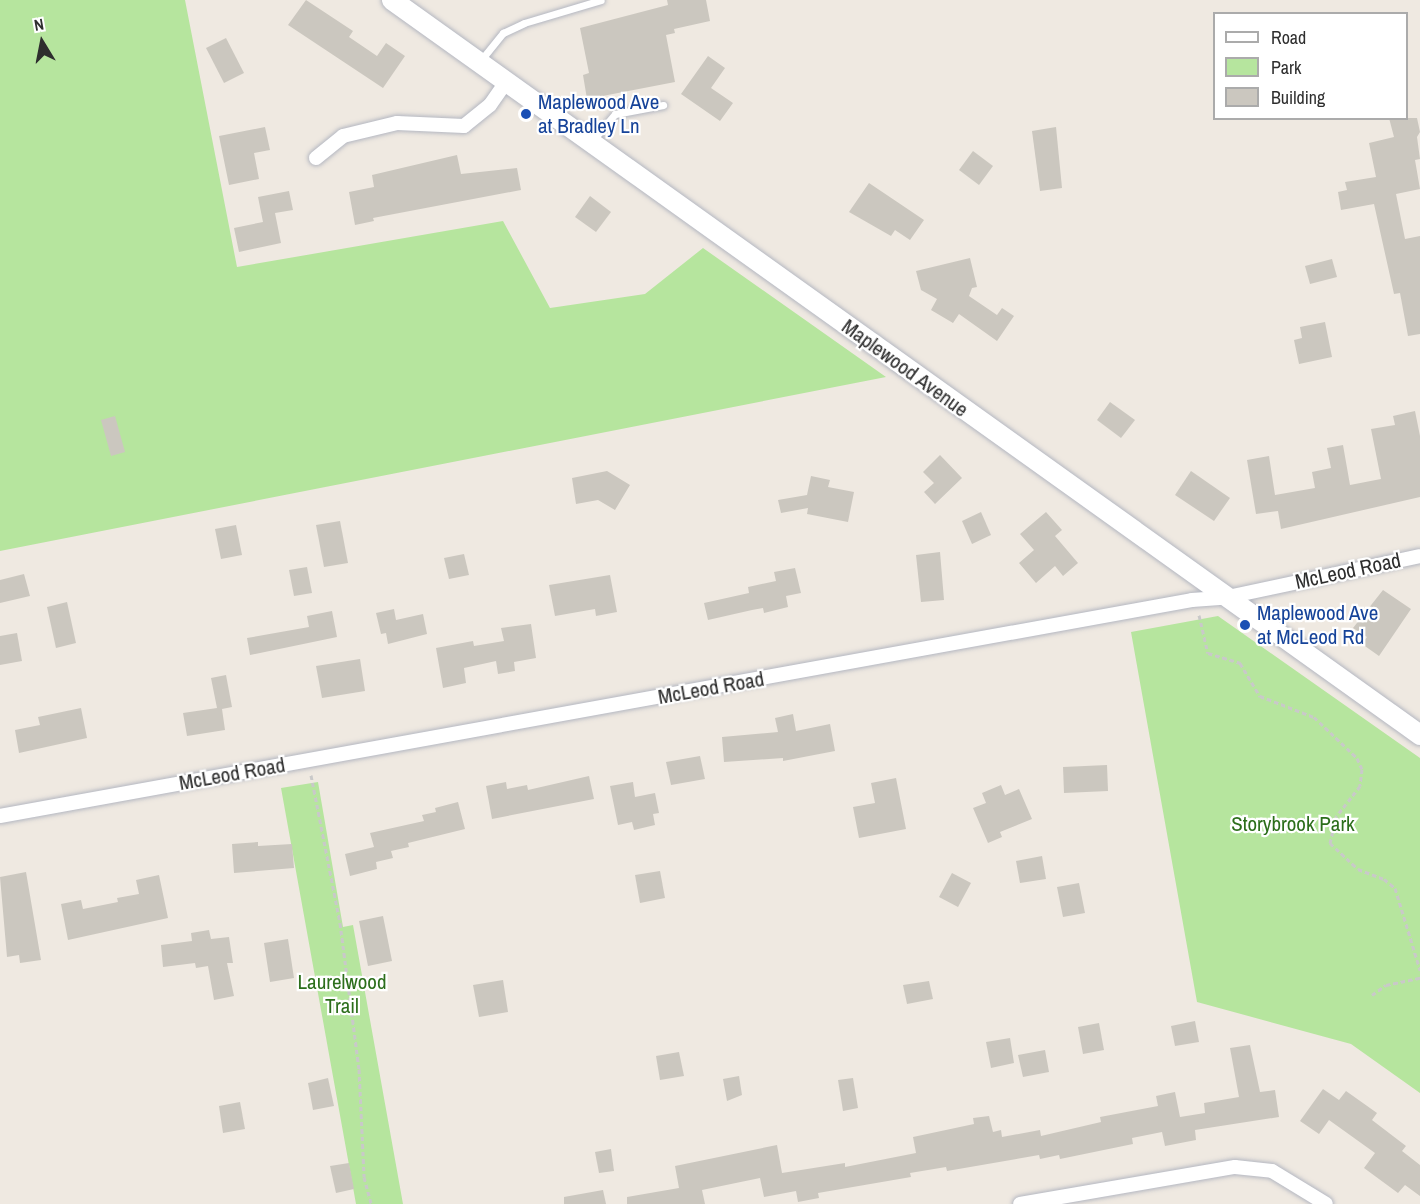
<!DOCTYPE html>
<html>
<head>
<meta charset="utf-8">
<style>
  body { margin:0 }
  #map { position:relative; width:1420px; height:1204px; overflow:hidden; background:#efe9e1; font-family:"Archivo Narrow",sans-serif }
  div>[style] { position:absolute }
  .green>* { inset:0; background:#b6e59e }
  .building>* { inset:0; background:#cbc7bf }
  .path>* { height:3px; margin-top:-1.5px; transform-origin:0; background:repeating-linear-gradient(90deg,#c9c9c9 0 4.5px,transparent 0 7.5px) }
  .roads { filter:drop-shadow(0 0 2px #b4b7c1) drop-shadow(0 0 2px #b4b7c1) }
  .lane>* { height:7px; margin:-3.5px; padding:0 3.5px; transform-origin:3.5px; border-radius:3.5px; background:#fff }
  .street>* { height:14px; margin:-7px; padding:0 7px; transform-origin:7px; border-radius:7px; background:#fff }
  .secondary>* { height:20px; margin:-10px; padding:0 10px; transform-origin:10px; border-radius:10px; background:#fff }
  .dots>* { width:16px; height:16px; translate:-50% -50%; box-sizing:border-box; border:3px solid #fff; border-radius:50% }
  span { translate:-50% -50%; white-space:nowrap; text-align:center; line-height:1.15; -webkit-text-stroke:4.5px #fff; paint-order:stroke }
  .transit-label { font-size:21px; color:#164399 }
  .left { translate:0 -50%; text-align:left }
  .street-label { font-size:21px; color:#2e2e2e }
  .park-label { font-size:21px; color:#2c6e1b }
  .legend { position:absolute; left:1213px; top:12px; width:195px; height:108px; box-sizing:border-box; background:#fff; border:2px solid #ababab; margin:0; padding:8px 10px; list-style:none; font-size:18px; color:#2e2e2e }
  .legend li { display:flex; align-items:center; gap:12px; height:30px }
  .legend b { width:30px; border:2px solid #ababab }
  .north { position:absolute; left:12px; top:12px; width:60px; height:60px; -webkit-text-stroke:4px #fff; paint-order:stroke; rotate:350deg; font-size:16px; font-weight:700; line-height:24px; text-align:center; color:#2e2e2e }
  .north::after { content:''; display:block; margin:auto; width:21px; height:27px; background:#2e2e2e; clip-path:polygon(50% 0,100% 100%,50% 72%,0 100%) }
</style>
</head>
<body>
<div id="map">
  <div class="green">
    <div style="clip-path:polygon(0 0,185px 0,237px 267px,503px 221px,550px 308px,645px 294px,703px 248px,886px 377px,0 551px)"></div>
    <div style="clip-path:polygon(1218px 616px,1420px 758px,1420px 1093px,1351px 1044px,1197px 1002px,1131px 632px)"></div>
    <div style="clip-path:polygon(318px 782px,343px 927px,353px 925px,403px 1204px,356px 1204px,281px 788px)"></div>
  </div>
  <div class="building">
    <div style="clip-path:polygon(306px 0,353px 31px,349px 37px,377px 56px,386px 43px,405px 56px,383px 88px,288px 25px)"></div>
    <div style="clip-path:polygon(667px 0,706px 0,710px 21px,674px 29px,675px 33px,666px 35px,675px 82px,587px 99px,583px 75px,589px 73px,580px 28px,668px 5px)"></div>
    <div style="clip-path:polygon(226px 38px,244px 73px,224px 83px,206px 48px)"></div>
    <div style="clip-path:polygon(708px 56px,725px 68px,711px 88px,733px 103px,720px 121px,681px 94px)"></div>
    <div style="clip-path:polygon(1389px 118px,1417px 118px,1420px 132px,1417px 137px,1420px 159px,1415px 160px,1420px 189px,1396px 194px,1405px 239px,1420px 236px,1420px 334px,1408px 336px,1400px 293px,1394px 294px,1374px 204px,1341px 210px,1338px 192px,1347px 190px,1345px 182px,1376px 177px,1369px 143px,1394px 137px)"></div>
    <div style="clip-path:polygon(265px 127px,270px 150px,254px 153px,259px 179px,229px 185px,219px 136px)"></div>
    <div style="clip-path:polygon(1056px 127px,1062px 188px,1040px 191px,1032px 131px)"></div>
    <div style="clip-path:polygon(973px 151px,993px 166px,979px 185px,959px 170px)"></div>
    <div style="clip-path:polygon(457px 155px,461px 174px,517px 168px,521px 190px,373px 218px,374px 221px,355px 225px,349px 192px,374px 187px,372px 175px)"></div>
    <div style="clip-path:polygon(869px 183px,924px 220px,910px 240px,895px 230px,891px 236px,849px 212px)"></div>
    <div style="clip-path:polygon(289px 191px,293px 210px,275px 213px,281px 243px,239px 252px,234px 228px,263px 222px,258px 197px)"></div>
    <div style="clip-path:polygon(590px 196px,611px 212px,596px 232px,575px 217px)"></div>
    <div style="clip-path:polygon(970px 258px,977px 287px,972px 288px,969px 296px,997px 315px,1002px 308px,1014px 316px,997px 341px,959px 314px,953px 323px,931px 310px,937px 299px,921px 290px,916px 271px)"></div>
    <div style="clip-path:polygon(1332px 259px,1337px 277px,1310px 284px,1305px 266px)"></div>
    <div style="clip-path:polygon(1325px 322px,1332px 357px,1299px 364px,1294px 340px,1302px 338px,1300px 327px)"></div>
    <div style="clip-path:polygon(1110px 402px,1135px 420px,1121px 438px,1097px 420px)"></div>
    <div style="clip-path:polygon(1415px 411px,1420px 436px,1420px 497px,1281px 529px,1278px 511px,1256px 514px,1247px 460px,1269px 456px,1275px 495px,1315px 488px,1312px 472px,1331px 468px,1327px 448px,1343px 445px,1350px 485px,1381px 479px,1371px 429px,1395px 425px,1393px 416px)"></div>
    <div style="clip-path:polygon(115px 416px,125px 452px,111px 456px,101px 420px)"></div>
    <div style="clip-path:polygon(940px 455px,962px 478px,935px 504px,924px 492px,934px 483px,923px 472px)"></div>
    <div style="clip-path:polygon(607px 471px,630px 485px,615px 510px,598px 500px,576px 504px,572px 478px)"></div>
    <div style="clip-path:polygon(1191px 471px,1230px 498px,1214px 521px,1175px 495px)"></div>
    <div style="clip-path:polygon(811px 476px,830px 480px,828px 487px,854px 492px,848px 522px,807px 514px,808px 508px,781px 513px,778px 500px,807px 495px)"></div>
    <div style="clip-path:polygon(981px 512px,991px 535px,972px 544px,962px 521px)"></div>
    <div style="clip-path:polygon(1046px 512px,1062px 530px,1055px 536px,1078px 563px,1063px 576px,1055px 566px,1036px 583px,1019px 563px,1034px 550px,1020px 534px)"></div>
    <div style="clip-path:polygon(340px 521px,348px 563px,324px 567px,316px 525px)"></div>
    <div style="clip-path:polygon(236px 525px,242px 555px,221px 559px,215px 529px)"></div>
    <div style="clip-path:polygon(940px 552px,944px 600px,921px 602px,916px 555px)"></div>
    <div style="clip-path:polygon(464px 554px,469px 575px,449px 579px,444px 558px)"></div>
    <div style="clip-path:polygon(307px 567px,312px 593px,294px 596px,289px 570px)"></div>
    <div style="clip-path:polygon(795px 568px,801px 593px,786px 596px,788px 607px,764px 613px,763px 608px,752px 610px,708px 620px,704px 603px,749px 593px,748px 587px,776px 581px,774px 572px)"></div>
    <div style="clip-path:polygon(24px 574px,30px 596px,0 603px,0 580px)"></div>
    <div style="clip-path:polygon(610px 575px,617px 612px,596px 616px,595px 609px,555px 616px,549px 585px)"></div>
    <div style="clip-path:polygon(1383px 590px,1411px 609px,1379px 656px,1362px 644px,1367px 637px,1353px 628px)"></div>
    <div style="clip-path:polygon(67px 602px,76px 643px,56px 648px,47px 607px)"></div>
    <div style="clip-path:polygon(394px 609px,396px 620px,423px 614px,427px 634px,388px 644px,386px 633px,381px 634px,376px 613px)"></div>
    <div style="clip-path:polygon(332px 611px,337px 637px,250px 655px,247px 638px,309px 627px,307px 616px)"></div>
    <div style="clip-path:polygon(531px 624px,536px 658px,514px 662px,515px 671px,498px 674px,496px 661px,464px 668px,466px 683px,443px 688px,436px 648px,473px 641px,474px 646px,504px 641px,501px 628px)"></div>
    <div style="clip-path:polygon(17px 633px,22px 661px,0 665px,0 636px)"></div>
    <div style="clip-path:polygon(360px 659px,365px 691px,322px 698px,316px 666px)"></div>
    <div style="clip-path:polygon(226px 675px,232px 707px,222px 709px,225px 730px,187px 736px,183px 713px,217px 708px,211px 678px)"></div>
    <div style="clip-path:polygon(81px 708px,87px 738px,19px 753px,15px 730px,40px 725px,38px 717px)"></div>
    <div style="clip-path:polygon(793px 714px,796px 731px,830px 724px,835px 751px,783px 761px,783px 758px,724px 762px,722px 737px,778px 732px,775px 718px)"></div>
    <div style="clip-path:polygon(700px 756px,705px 779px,671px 785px,666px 762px)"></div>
    <div style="clip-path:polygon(1107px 765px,1108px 791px,1064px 793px,1063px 767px)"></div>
    <div style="clip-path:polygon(589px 776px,594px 799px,492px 819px,486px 786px,506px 782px,507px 789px,527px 785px,528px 790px)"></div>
    <div style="clip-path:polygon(896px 778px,906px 829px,859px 838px,853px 807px,875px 803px,871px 783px)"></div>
    <div style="clip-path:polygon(633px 782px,635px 797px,655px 793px,659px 813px,653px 814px,655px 825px,634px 830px,632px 822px,618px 825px,610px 786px)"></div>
    <div style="clip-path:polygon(1001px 785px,1005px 795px,1019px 789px,1032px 819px,1000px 832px,1002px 837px,988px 843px,973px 808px,986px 803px,982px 793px)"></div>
    <div style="clip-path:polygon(458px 802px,465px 829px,408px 843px,409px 847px,391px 851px,393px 858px,376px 862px,377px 869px,350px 876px,345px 854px,374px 847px,370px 833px,424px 821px,422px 815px,436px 812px,435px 808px)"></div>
    <div style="clip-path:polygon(258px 842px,258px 846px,292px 844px,294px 868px,234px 873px,232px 844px)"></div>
    <div style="clip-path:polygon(1042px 856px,1046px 879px,1020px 883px,1016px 861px)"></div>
    <div style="clip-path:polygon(660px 871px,665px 898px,640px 903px,635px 875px)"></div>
    <div style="clip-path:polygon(26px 872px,41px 960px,20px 963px,19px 955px,7px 957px,0 877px)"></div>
    <div style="clip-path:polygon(952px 873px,971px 883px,958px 907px,939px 897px)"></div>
    <div style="clip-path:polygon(159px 875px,168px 918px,68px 940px,61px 904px,81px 900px,83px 909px,118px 902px,117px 898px,139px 894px,136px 880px)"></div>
    <div style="clip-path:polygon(1079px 883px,1085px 913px,1063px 917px,1057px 887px)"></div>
    <div style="clip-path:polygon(383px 916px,392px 961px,368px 966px,359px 921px)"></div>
    <div style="clip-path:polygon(209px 930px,211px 939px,229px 937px,233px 963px,227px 963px,234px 996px,214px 1000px,208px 966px,196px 968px,195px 963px,163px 967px,161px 945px,192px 941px,191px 933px)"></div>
    <div style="clip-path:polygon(288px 939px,294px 978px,270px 982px,264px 943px)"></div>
    <div style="clip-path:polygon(503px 980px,508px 1012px,479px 1017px,473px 985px)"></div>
    <div style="clip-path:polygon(929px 981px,933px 999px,907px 1004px,903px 985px)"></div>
    <div style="clip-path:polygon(1195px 1021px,1199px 1042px,1175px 1046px,1171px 1026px)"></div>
    <div style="clip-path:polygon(1099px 1023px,1104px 1050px,1083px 1054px,1078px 1027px)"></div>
    <div style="clip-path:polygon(1010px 1038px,1014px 1063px,991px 1068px,986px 1042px)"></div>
    <div style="clip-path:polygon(1250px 1045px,1260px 1092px,1275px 1090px,1279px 1117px,1195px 1130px,1196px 1140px,1165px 1146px,1162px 1132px,1132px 1138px,1133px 1144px,1060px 1159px,1059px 1155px,1040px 1159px,1039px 1155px,947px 1171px,946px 1167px,910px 1173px,911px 1177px,818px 1193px,819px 1198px,798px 1202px,796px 1191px,764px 1197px,760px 1178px,702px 1190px,705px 1204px,627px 1204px,627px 1197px,679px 1188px,675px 1166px,777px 1145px,782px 1173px,845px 1163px,845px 1167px,916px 1153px,913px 1137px,974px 1124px,973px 1118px,989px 1116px,993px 1132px,1001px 1130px,1002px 1137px,1040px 1130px,1041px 1136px,1101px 1122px,1100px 1117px,1158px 1106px,1156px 1096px,1175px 1092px,1180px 1117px,1205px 1113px,1204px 1103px,1239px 1097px,1230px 1048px)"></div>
    <div style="clip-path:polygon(1045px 1050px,1049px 1072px,1023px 1077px,1018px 1055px)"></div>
    <div style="clip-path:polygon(679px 1052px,684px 1076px,660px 1080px,656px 1056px)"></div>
    <div style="clip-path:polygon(739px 1076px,742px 1095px,727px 1101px,723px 1079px)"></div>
    <div style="clip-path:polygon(328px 1078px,334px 1106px,313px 1110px,308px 1083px)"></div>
    <div style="clip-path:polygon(853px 1078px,858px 1108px,843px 1111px,838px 1080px)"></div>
    <div style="clip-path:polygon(1323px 1089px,1339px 1100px,1346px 1091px,1377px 1113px,1372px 1120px,1406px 1146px,1402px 1151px,1420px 1165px,1420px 1196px,1405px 1185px,1398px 1193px,1364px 1168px,1375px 1153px,1329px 1120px,1319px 1134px,1300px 1121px)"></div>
    <div style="clip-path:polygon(240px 1102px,245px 1129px,223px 1133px,219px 1106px)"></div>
    <div style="clip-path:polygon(611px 1149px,614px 1171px,599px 1173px,595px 1152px)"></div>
    <div style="clip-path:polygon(349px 1163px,354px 1189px,336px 1193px,330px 1166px)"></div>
    <div style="clip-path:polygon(603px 1190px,606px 1204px,564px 1204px,564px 1197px)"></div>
  </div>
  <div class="path">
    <div style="left:1199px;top:615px;width:39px;rotate:77deg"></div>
    <div style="left:1208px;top:653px;width:34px;rotate:17deg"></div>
    <div style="left:1240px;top:663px;width:39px;rotate:59deg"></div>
    <div style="left:1260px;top:696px;width:58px;rotate:21.3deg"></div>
    <div style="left:1314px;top:717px;width:59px;rotate:43.6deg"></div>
    <div style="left:1357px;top:758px;width:12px;rotate:66deg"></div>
    <div style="left:1362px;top:769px;width:17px;rotate:97deg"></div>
    <div style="left:1360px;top:786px;width:39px;rotate:128deg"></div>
    <div style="left:1336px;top:817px;width:27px;rotate:103deg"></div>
    <div style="left:1330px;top:843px;width:38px;rotate:43deg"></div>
    <div style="left:1358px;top:869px;width:28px;rotate:21deg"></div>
    <div style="left:1384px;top:879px;width:14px;rotate:39deg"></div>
    <div style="left:1395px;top:888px;width:86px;rotate:73deg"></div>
    <div style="left:311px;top:775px;width:151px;rotate:78.9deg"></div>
    <div style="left:340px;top:923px;width:147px;rotate:82.6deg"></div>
    <div style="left:359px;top:1069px;width:108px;rotate:87.3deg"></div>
    <div style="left:364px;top:1177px;width:28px;rotate:75deg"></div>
    <div style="left:1372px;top:995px;width:17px;rotate:-36deg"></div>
    <div style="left:1386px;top:985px;width:35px;rotate:-12deg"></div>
  </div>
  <div class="roads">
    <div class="lane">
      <div style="left:481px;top:60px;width:35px;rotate:-51deg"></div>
      <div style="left:503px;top:33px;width:23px;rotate:-25deg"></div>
      <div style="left:524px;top:23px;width:80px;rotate:-16.6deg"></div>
      <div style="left:593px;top:140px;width:34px;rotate:-50deg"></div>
      <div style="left:615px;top:114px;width:49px;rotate:-10.6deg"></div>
    </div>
    <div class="street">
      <div style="left:316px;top:158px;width:35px;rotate:-39deg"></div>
      <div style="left:343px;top:136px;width:56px;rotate:-13.5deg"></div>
      <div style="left:397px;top:123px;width:67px;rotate:2.6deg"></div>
      <div style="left:464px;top:126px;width:33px;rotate:-39deg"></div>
      <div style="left:490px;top:105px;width:28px;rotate:-55deg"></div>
      <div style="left:0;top:816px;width:1211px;rotate:-10.27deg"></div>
      <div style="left:1192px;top:600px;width:31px;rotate:-4deg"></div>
      <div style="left:1223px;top:598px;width:201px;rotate:-12deg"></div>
      <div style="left:1020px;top:1204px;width:218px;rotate:-9.8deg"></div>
      <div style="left:1235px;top:1167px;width:37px;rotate:6deg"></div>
      <div style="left:1272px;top:1171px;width:63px;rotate:31.4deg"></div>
    </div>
    <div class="secondary">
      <div style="left:392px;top:0;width:1264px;rotate:35.56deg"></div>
    </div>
  </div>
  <div class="dots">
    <div style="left:526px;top:114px;background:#1a4fb4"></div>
    <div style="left:1245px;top:625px;background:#1a4fb4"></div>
  </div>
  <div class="transit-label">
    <span class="left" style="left:538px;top:114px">Maplewood Ave<br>at Bradley Ln</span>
    <span class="left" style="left:1257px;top:625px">Maplewood Ave<br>at McLeod Rd</span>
  </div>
  <div class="street-label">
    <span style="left:905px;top:368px;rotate:36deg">Maplewood Avenue</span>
    <span style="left:1348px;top:571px;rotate:-12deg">McLeod Road</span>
    <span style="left:711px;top:688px;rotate:-10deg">McLeod Road</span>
    <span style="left:232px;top:774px;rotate:-10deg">McLeod Road</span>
  </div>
  <div class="park-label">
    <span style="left:1293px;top:824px">Storybrook Park</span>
    <span style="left:342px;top:994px">Laurelwood<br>Trail</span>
  </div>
  <ul class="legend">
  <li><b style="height:8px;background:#fff"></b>Road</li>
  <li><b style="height:16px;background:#b6e59e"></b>Park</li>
  <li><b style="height:16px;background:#cbc7bf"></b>Building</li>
  </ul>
  <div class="north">N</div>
</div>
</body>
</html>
